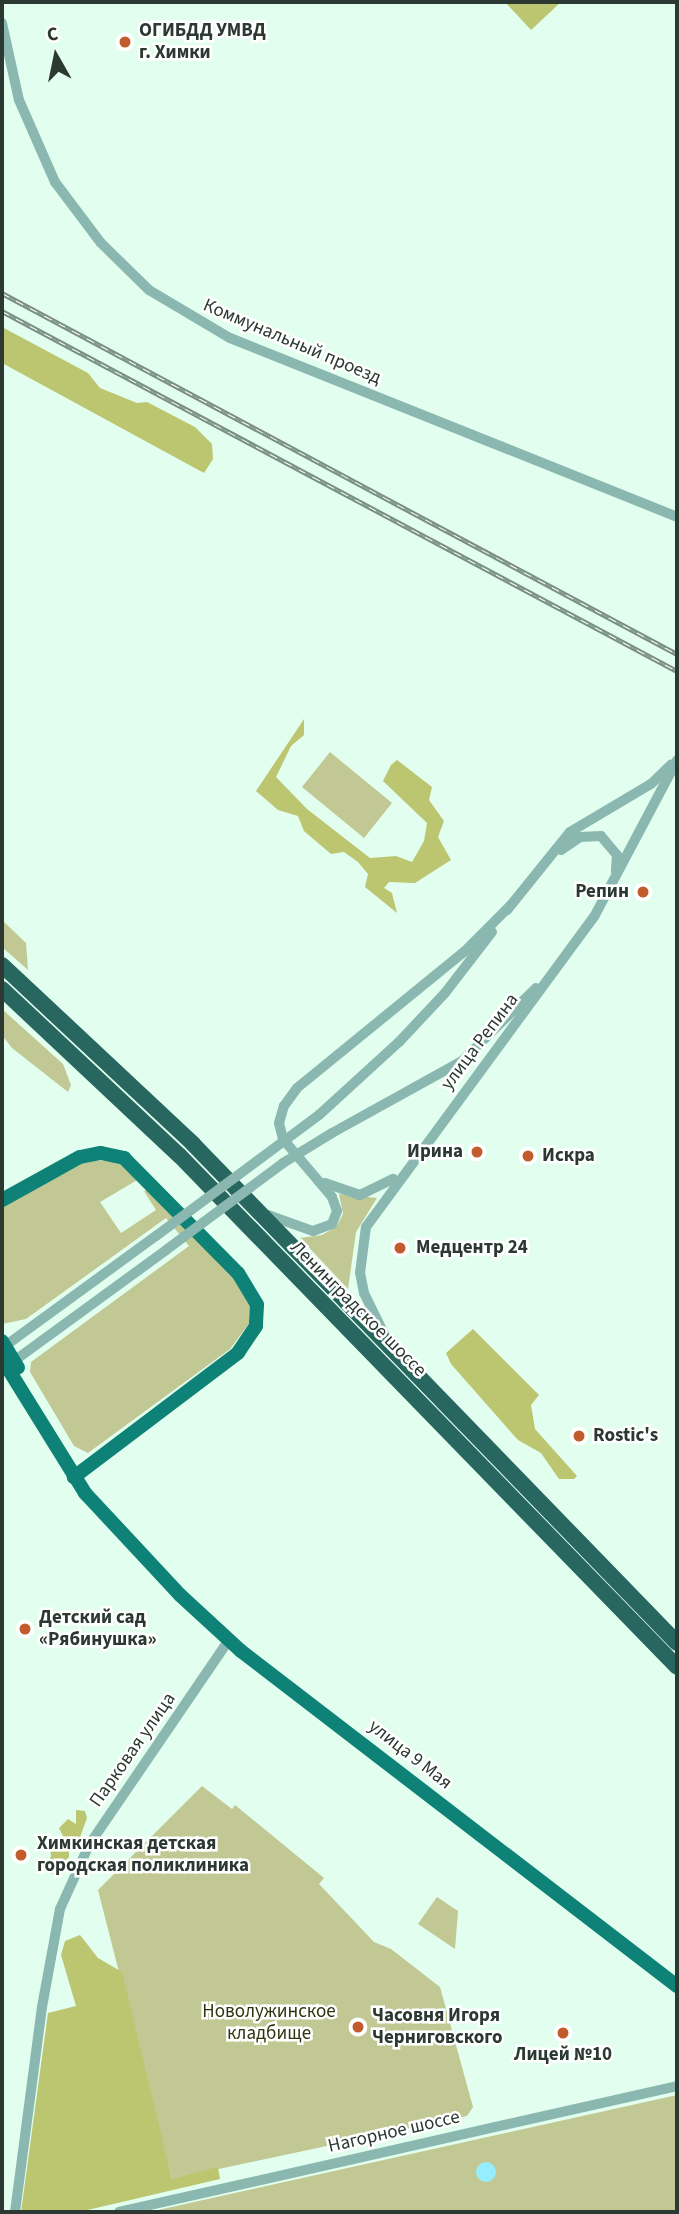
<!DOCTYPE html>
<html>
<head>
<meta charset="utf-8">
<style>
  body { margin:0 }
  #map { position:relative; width:679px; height:2214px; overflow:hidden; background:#e2feee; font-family:"Source Sans 3",sans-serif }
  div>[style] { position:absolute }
  .green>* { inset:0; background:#c1c893 }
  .forest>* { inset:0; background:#bcc570 }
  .water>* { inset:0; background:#94eefc }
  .round { border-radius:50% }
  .minor>* { height:10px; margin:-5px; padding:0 5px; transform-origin:5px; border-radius:5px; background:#8ab8b1 }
  .major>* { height:14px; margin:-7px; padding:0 7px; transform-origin:7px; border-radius:7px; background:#0f8278 }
  .highway>* { height:16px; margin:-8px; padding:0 8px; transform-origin:8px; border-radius:8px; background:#276760 }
  .rail>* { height:5px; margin-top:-2.5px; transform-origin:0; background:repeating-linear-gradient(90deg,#fff 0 8px,#7a8e83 0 16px); box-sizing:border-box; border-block:2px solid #7a8e83 }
  .minor-bridge>* { height:10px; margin:-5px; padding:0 5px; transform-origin:5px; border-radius:5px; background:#8ab8b1 }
  .dots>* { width:19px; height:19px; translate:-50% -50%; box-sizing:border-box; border:4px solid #fff; border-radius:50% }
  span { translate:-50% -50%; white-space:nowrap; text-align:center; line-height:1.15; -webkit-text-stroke:5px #fff; paint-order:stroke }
  .poi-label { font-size:19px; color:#2b3932; font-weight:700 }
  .left { translate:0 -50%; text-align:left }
  .right { translate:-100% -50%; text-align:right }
  .street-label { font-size:19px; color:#2b3932 }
  .park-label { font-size:19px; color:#313510 }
  .frame { position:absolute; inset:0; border:4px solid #2b3932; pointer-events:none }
  .north { position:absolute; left:21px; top:21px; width:70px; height:70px; -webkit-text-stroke:5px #fff; paint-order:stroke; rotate:351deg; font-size:19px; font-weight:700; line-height:28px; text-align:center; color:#2b3932 }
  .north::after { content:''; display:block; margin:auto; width:24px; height:32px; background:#2b3932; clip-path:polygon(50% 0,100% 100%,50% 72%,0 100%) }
</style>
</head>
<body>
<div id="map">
  <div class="green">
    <div style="clip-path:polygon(330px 752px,392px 803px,364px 838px,302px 787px)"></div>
    <div style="clip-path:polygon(2px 920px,26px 943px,28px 970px,2px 947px)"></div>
    <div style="clip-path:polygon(2px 1009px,63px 1064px,71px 1085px,68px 1092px,12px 1048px,2px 1035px)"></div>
    <div style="clip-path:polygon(89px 1160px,119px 1161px,139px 1179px,100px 1202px,121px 1233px,156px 1210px,144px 1191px,147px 1190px,240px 1284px,250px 1304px,251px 1321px,230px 1349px,88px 1453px,74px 1446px,30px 1372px,31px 1362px,189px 1246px,166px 1218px,26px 1319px,2px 1324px,2px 1206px)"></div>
    <div style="clip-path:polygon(339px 1194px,377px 1198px,356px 1232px,348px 1289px,300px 1238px,322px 1235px,336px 1227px,343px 1214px)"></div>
    <div style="clip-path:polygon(202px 1786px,232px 1809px,235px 1805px,324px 1878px,319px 1884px,374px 1942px,391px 1949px,440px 1987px,473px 2107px,467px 2116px,172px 2179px,98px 1890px)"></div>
    <div style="clip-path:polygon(437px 1897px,458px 1911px,455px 1949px,418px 1924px)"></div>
    <div style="clip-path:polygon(677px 2095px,677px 2212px,149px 2212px)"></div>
  </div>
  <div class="forest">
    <div style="clip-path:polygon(505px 2px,561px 2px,531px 30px)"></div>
    <div style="clip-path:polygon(2px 327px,88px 373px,100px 388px,137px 403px,147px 402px,195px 427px,212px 444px,213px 459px,204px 473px,2px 363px)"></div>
    <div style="clip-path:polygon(304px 719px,304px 735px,291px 746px,276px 777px,307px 809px,370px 858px,396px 856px,412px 862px,424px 841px,427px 823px,383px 781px,391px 765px,397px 760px,432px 787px,429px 800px,444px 821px,438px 837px,451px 860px,415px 883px,389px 882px,384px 888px,392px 893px,397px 913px,365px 887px,368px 874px,358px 862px,344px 852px,331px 854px,304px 831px,298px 816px,278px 810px,256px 791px)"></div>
    <div style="clip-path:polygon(473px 1329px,539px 1395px,531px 1405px,535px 1429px,577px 1476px,574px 1479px,559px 1479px,541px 1453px,518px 1440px,451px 1364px,446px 1353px)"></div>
    <div style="clip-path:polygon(76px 1810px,85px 1811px,87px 1818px,79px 1840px,69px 1845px,69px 1857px,52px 1874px,45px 1870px,51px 1856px,50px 1844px,53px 1840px,65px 1840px,59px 1828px,68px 1819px,76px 1824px)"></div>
    <div style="clip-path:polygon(80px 1935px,98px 1958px,122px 1972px,172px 2179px,218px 2167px,220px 2179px,79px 2212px,21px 2212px,48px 2013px,76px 2006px,61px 1955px,65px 1941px)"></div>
  </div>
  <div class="water">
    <div class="round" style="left:476px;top:2162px;width:20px;height:20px"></div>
  </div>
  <div class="minor">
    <div style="left:2px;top:23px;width:79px;rotate:77.6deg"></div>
    <div style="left:19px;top:100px;width:90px;rotate:66.3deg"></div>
    <div style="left:55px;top:182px;width:76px;rotate:53deg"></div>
    <div style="left:101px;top:243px;width:67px;rotate:44.4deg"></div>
    <div style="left:149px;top:290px;width:94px;rotate:30.7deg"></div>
    <div style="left:230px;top:338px;width:482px;rotate:21.8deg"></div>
    <div style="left:561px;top:850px;width:23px;rotate:-34deg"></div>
    <div style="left:580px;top:837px;width:21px;rotate:-3deg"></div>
    <div style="left:601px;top:836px;width:25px;rotate:50deg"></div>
    <div style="left:617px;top:855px;width:16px;rotate:94deg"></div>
    <div style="left:507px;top:910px;width:100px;rotate:-51.1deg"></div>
    <div style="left:570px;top:832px;width:94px;rotate:-30.7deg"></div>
    <div style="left:651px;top:784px;width:28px;rotate:-44deg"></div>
    <div style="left:319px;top:1115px;width:108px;rotate:-42.4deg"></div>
    <div style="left:399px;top:1042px;width:67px;rotate:-46.8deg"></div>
    <div style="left:445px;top:993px;width:77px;rotate:-52.4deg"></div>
    <div style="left:332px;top:1133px;width:149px;rotate:-29deg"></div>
    <div style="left:462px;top:1061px;width:104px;rotate:-44.6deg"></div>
    <div style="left:325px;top:1183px;width:37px;rotate:19deg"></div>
    <div style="left:360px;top:1195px;width:37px;rotate:-26deg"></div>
    <div style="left:268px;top:1215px;width:48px;rotate:19.6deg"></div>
    <div style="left:313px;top:1231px;width:20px;rotate:-20deg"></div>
    <div style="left:332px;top:1224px;width:14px;rotate:-69deg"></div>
    <div style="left:337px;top:1211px;width:15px;rotate:-110deg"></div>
    <div style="left:332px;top:1197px;width:76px;rotate:-130.2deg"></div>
    <div style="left:283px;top:1139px;width:16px;rotate:-104deg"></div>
    <div style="left:279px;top:1123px;width:18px;rotate:-74deg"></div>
    <div style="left:284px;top:1106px;width:22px;rotate:-54deg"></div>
    <div style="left:297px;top:1088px;width:215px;rotate:-39.2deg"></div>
    <div style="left:464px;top:952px;width:65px;rotate:-45deg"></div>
    <div style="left:385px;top:1336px;width:48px;rotate:-116deg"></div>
    <div style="left:364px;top:1293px;width:20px;rotate:-101deg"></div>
    <div style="left:360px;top:1273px;width:46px;rotate:-82.6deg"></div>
    <div style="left:366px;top:1227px;width:385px;rotate:-53.7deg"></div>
    <div style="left:594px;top:917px;width:178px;rotate:-62.1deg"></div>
    <div style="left:5px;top:1346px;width:187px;rotate:-36.1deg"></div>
    <div style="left:14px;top:1361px;width:188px;rotate:-36.1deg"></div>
    <div style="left:15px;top:2212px;width:207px;rotate:-82.5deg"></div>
    <div style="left:42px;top:2007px;width:100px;rotate:-79.6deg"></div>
    <div style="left:60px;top:1909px;width:70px;rotate:-65.6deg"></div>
    <div style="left:89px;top:1845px;width:248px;rotate:-55.7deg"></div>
    <div style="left:119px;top:2212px;width:572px;rotate:-12.72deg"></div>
  </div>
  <div class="major">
    <div style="left:2px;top:1200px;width:89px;rotate:-28.9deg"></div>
    <div style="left:80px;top:1157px;width:21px;rotate:-11deg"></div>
    <div style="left:101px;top:1153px;width:24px;rotate:12deg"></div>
    <div style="left:124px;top:1158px;width:162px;rotate:45.3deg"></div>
    <div style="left:238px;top:1273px;width:37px;rotate:59deg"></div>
    <div style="left:257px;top:1305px;width:21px;rotate:93deg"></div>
    <div style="left:256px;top:1326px;width:32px;rotate:124deg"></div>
    <div style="left:238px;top:1353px;width:206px;rotate:142.9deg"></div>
    <div style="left:2px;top:1341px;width:31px;rotate:59deg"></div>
    <div style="left:2px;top:1359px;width:158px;rotate:58.2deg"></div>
    <div style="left:85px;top:1493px;width:139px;rotate:47deg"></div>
    <div style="left:180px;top:1595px;width:83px;rotate:42.6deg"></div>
    <div style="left:241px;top:1651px;width:550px;rotate:37.54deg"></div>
  </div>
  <div class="highway">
    <div style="left:2px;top:965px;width:262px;rotate:43.1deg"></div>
    <div style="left:193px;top:1144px;width:695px;rotate:45.87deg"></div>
    <div style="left:2px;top:989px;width:243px;rotate:43.2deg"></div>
    <div style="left:179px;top:1155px;width:714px;rotate:45.79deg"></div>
  </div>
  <div class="rail">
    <div style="left:2px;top:293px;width:765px;rotate:28.14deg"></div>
    <div style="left:2px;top:311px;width:765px;rotate:28.07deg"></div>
  </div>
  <div class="minor-bridge">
    <div style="left:156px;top:1236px;width:203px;rotate:-36.6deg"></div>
    <div style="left:166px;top:1250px;width:146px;rotate:-36.6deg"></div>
    <div style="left:283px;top:1163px;width:57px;rotate:-31.5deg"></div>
  </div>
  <div class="dots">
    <div style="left:125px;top:42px;background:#c25c2d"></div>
    <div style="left:643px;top:892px;background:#c25c2d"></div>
    <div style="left:477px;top:1152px;background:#c25c2d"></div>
    <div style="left:528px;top:1156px;background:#c25c2d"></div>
    <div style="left:400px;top:1248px;background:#c25c2d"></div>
    <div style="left:579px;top:1436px;background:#c25c2d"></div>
    <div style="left:25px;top:1629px;background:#c25c2d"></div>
    <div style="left:21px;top:1855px;background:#c25c2d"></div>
    <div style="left:358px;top:2027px;background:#c25c2d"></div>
    <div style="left:563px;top:2033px;background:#c25c2d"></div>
  </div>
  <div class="poi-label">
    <span class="left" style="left:139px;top:42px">ОГИБДД УМВД<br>г. Химки</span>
    <span class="right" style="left:629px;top:892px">Репин</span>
    <span class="right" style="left:463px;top:1152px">Ирина</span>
    <span class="left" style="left:542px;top:1156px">Искра</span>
    <span class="left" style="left:416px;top:1248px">Медцентр 24</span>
    <span class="left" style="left:593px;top:1436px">Rostic's</span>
    <span class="left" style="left:39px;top:1629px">Детский сад<br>«Рябинушка»</span>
    <span class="left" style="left:37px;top:1855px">Химкинская детская<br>городская поликлиника</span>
    <span class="left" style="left:372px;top:2027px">Часовня Игоря<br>Черниговского</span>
    <span style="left:563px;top:2055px">Лицей №10</span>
  </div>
  <div class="street-label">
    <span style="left:292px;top:342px;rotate:23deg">Коммунальный проезд</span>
    <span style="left:480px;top:1042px;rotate:-53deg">улица Репина</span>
    <span style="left:358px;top:1309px;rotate:45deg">Ленинградское шоссе</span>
    <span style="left:133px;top:1750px;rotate:-55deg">Парковая улица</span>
    <span style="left:410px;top:1755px;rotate:38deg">улица 9 Мая</span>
    <span style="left:394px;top:2132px;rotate:-13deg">Нагорное шоссе</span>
  </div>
  <div class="park-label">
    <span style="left:269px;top:2023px">Новолужинское<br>кладбище</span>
  </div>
  <div class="frame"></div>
  <div class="north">С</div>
</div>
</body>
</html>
